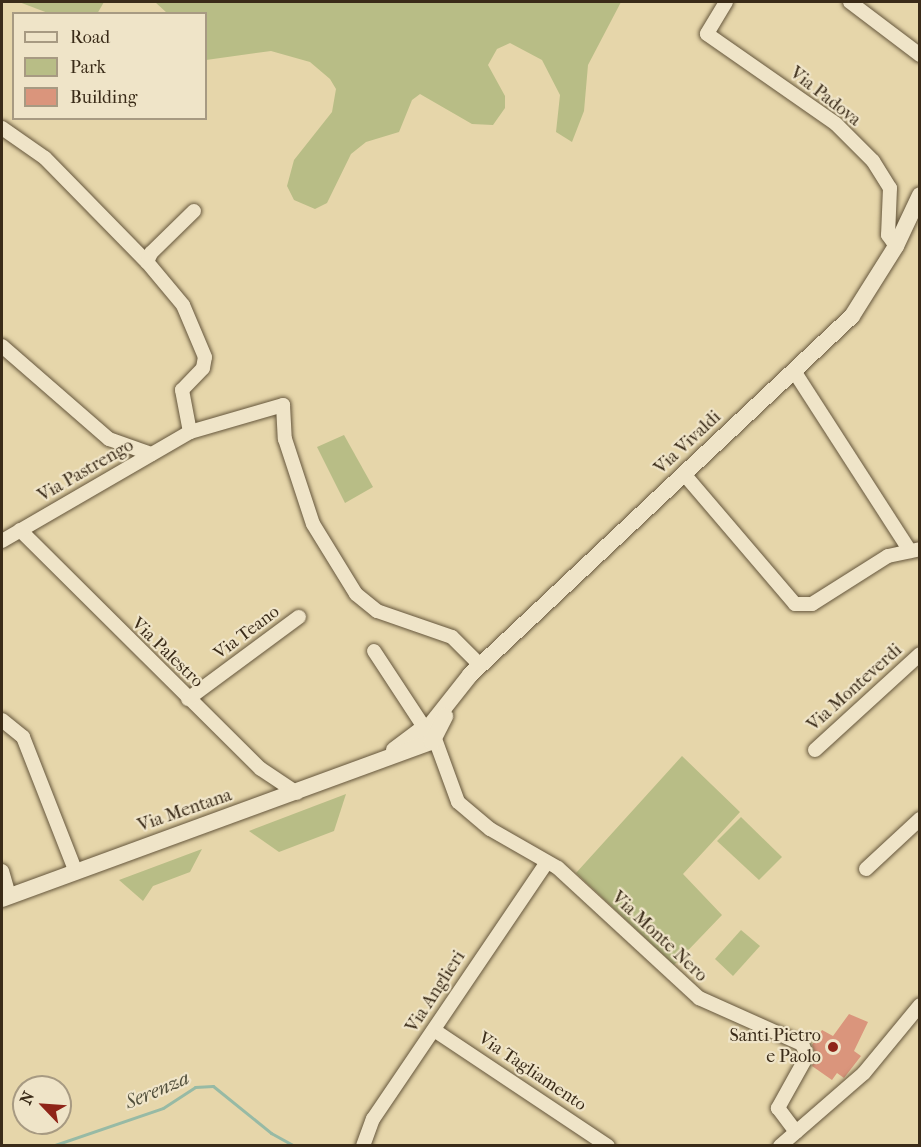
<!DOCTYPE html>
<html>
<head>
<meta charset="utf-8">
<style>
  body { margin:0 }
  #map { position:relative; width:921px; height:1147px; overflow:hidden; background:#e6d6aa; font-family:"IM FELL French Canon",serif }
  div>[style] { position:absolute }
  .green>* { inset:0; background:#b8bd86 }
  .stream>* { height:3px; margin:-1.5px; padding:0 1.5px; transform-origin:1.5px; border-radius:1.5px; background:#97baa5 }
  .building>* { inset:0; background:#da957c }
  .roads { filter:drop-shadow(0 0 2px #65563c) drop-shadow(0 0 2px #65563c) }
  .minor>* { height:14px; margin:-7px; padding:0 7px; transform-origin:7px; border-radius:7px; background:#efe4c8 }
  .tertiary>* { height:16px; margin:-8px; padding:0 8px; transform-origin:8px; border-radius:8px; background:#efe4c8 }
  .dots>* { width:16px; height:16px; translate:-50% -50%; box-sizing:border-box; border:3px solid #efe4c8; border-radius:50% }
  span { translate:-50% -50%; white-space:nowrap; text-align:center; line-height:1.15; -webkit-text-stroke:4.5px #efe4c8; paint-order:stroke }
  .street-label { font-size:18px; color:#3a2b18 }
  .poi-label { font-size:18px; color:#3a2b18 }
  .right { translate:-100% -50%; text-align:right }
  .water-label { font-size:20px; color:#514f3b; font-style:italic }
  .frame { position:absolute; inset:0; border:3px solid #3a2b18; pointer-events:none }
  .legend { position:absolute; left:12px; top:12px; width:195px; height:108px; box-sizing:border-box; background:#efe4c8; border:2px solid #a79a82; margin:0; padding:8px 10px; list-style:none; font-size:18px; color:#3a2b18 }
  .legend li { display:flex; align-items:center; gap:12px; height:30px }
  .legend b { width:30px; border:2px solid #a79a82 }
  .north { position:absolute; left:12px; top:1075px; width:60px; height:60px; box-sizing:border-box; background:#efe4c8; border:2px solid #a79a82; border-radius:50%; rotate:295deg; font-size:16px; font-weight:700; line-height:24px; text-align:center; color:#3a2b18 }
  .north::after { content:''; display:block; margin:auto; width:21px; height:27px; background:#8f2418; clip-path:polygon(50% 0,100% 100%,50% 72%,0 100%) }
</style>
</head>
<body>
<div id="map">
  <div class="green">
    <div style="clip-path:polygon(19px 2px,104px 2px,97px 14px,48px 13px)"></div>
    <div style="clip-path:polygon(155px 2px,621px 2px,588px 65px,584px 111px,572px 142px,556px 132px,560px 95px,542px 60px,510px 43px,497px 49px,488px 65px,505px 96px,505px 108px,493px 125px,472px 124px,420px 94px,412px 100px,399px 132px,366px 142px,351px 154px,327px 203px,315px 209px,294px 200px,287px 186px,294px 160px,332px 112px,336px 89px,330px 79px,310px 62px,271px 51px,206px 60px,206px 14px,167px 13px)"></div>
    <div style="clip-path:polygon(344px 435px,373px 487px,345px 503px,317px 447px)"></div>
    <div style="clip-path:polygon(682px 756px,740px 812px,683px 874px,722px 915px,674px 965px,576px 873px)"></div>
    <div style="clip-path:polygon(346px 794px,334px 831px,279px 852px,249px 831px)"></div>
    <div style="clip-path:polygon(741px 817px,782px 857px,759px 880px,717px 841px)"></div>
    <div style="clip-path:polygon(202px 849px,190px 872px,153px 886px,143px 901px,119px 880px)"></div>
    <div style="clip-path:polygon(741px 930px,760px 946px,733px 976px,715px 959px)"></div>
  </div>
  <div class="stream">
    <div style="left:52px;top:1146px;width:117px;rotate:-18.9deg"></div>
    <div style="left:163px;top:1108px;width:38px;rotate:-33deg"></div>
    <div style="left:195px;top:1087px;width:18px;rotate:-3deg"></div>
    <div style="left:213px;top:1086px;width:75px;rotate:39deg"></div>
    <div style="left:271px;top:1133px;width:26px;rotate:29deg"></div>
  </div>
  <div class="building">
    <div style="clip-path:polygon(849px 1014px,868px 1022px,854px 1051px,861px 1056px,844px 1078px,837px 1073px,832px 1080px,812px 1066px,816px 1056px,812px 1045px,822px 1030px,833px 1036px)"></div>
  </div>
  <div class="roads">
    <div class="minor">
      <div style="left:726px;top:2px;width:37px;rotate:121deg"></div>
      <div style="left:707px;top:34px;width:157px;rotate:34.9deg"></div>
      <div style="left:836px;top:124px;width:52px;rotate:45deg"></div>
      <div style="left:873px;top:161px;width:32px;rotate:58deg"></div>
      <div style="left:890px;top:188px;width:47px;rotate:92.4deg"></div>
      <div style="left:888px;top:235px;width:14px;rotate:54deg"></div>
      <div style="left:850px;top:2px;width:88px;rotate:37.1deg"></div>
      <div style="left:2px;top:128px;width:52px;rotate:34.9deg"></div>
      <div style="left:45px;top:158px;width:146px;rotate:45.6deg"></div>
      <div style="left:2px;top:346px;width:142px;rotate:41deg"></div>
      <div style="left:109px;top:439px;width:45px;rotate:19.7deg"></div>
      <div style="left:794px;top:371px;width:214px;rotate:57.2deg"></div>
      <div style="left:190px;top:432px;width:43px;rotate:-100.8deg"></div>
      <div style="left:182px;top:390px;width:30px;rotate:-46deg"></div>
      <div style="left:203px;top:368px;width:11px;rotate:-80deg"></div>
      <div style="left:205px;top:357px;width:56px;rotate:-112.9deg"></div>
      <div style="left:183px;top:305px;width:56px;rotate:-129.9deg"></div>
      <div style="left:147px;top:262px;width:10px;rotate:-66deg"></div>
      <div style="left:151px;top:253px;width:60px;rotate:-44.3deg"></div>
      <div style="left:684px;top:474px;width:171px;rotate:49.5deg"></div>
      <div style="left:795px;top:604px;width:17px"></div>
      <div style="left:812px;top:604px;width:90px;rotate:-32.3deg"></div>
      <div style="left:888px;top:556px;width:33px;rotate:-12deg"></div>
      <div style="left:20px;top:530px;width:339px;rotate:44.8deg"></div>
      <div style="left:261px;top:769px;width:43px;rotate:33.7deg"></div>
      <div style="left:2px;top:541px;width:217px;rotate:-30.1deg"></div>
      <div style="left:190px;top:432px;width:97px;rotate:-16.2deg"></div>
      <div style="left:283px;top:405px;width:34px;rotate:87deg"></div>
      <div style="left:285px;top:439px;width:89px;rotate:71.8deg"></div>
      <div style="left:313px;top:524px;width:82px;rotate:58.4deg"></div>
      <div style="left:356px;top:594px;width:27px;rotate:39deg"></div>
      <div style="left:377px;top:611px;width:79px;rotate:19.1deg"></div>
      <div style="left:452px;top:637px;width:40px;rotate:45deg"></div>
      <div style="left:374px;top:651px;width:91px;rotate:56.7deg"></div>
      <div style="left:188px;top:699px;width:138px;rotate:-36.5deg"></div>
      <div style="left:2px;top:720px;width:27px;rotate:39deg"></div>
      <div style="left:23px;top:737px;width:143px;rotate:68.6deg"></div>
      <div style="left:435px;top:739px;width:67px;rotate:69.9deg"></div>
      <div style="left:458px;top:802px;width:42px;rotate:40.2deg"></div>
      <div style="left:490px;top:829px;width:78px;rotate:29.8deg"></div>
      <div style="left:558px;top:868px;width:192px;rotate:42.7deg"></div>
      <div style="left:699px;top:998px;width:113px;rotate:24.1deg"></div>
      <div style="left:802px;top:1044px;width:13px;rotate:67deg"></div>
      <div style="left:807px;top:1056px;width:60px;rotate:119.1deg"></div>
      <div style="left:778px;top:1108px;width:30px;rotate:53deg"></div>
      <div style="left:815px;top:750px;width:142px;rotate:-42.4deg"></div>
      <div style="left:866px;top:869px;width:74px;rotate:-42.8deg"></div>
      <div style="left:2px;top:871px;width:26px;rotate:74deg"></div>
      <div style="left:434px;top:1030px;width:209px;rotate:33.7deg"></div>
      <div style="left:363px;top:1146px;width:29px;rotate:-70deg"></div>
      <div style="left:373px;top:1119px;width:310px;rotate:-55.9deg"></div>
      <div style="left:780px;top:1146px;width:111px;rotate:-41deg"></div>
      <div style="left:864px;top:1073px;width:88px;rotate:-50.5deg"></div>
    </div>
    <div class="tertiary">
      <div style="left:429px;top:727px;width:66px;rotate:-51.7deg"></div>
      <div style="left:470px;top:675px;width:524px;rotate:-43.22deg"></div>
      <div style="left:852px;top:316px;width:83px;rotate:-57.8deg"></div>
      <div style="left:896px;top:246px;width:56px;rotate:-64.8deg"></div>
      <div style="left:394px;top:750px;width:38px;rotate:-37deg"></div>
      <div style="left:424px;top:727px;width:13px;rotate:29deg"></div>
      <div style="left:2px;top:899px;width:458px;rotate:-20.1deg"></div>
      <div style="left:432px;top:742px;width:29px;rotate:-63deg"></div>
    </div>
  </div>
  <div class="dots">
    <div style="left:833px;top:1047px;background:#8f2418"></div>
  </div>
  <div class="street-label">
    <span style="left:825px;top:97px;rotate:38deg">Via Padova</span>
    <span style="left:688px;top:443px;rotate:-43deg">Via Vivaldi</span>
    <span style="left:86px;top:471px;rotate:-30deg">Via Pastrengo</span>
    <span style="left:247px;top:633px;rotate:-37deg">Via Teano</span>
    <span style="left:167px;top:653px;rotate:44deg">Via Palestro</span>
    <span style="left:855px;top:688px;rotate:-42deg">Via Monteverdi</span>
    <span style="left:185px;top:811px;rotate:-19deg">Via Mentana</span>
    <span style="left:659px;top:937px;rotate:43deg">Via Monte Nero</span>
    <span style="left:436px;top:992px;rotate:-57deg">Via Anglieri</span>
    <span style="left:532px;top:1072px;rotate:34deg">Via Tagliamento</span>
  </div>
  <div class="poi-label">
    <span class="right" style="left:821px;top:1047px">Santi Pietro<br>e Paolo</span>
  </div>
  <div class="water-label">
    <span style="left:157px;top:1090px;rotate:-23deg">Serenza</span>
  </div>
  <div class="frame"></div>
  <ul class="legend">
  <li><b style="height:8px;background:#efe4c8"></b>Road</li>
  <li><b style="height:16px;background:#b8bd86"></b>Park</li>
  <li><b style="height:16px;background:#da957c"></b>Building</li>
  </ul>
  <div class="north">N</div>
</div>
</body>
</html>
